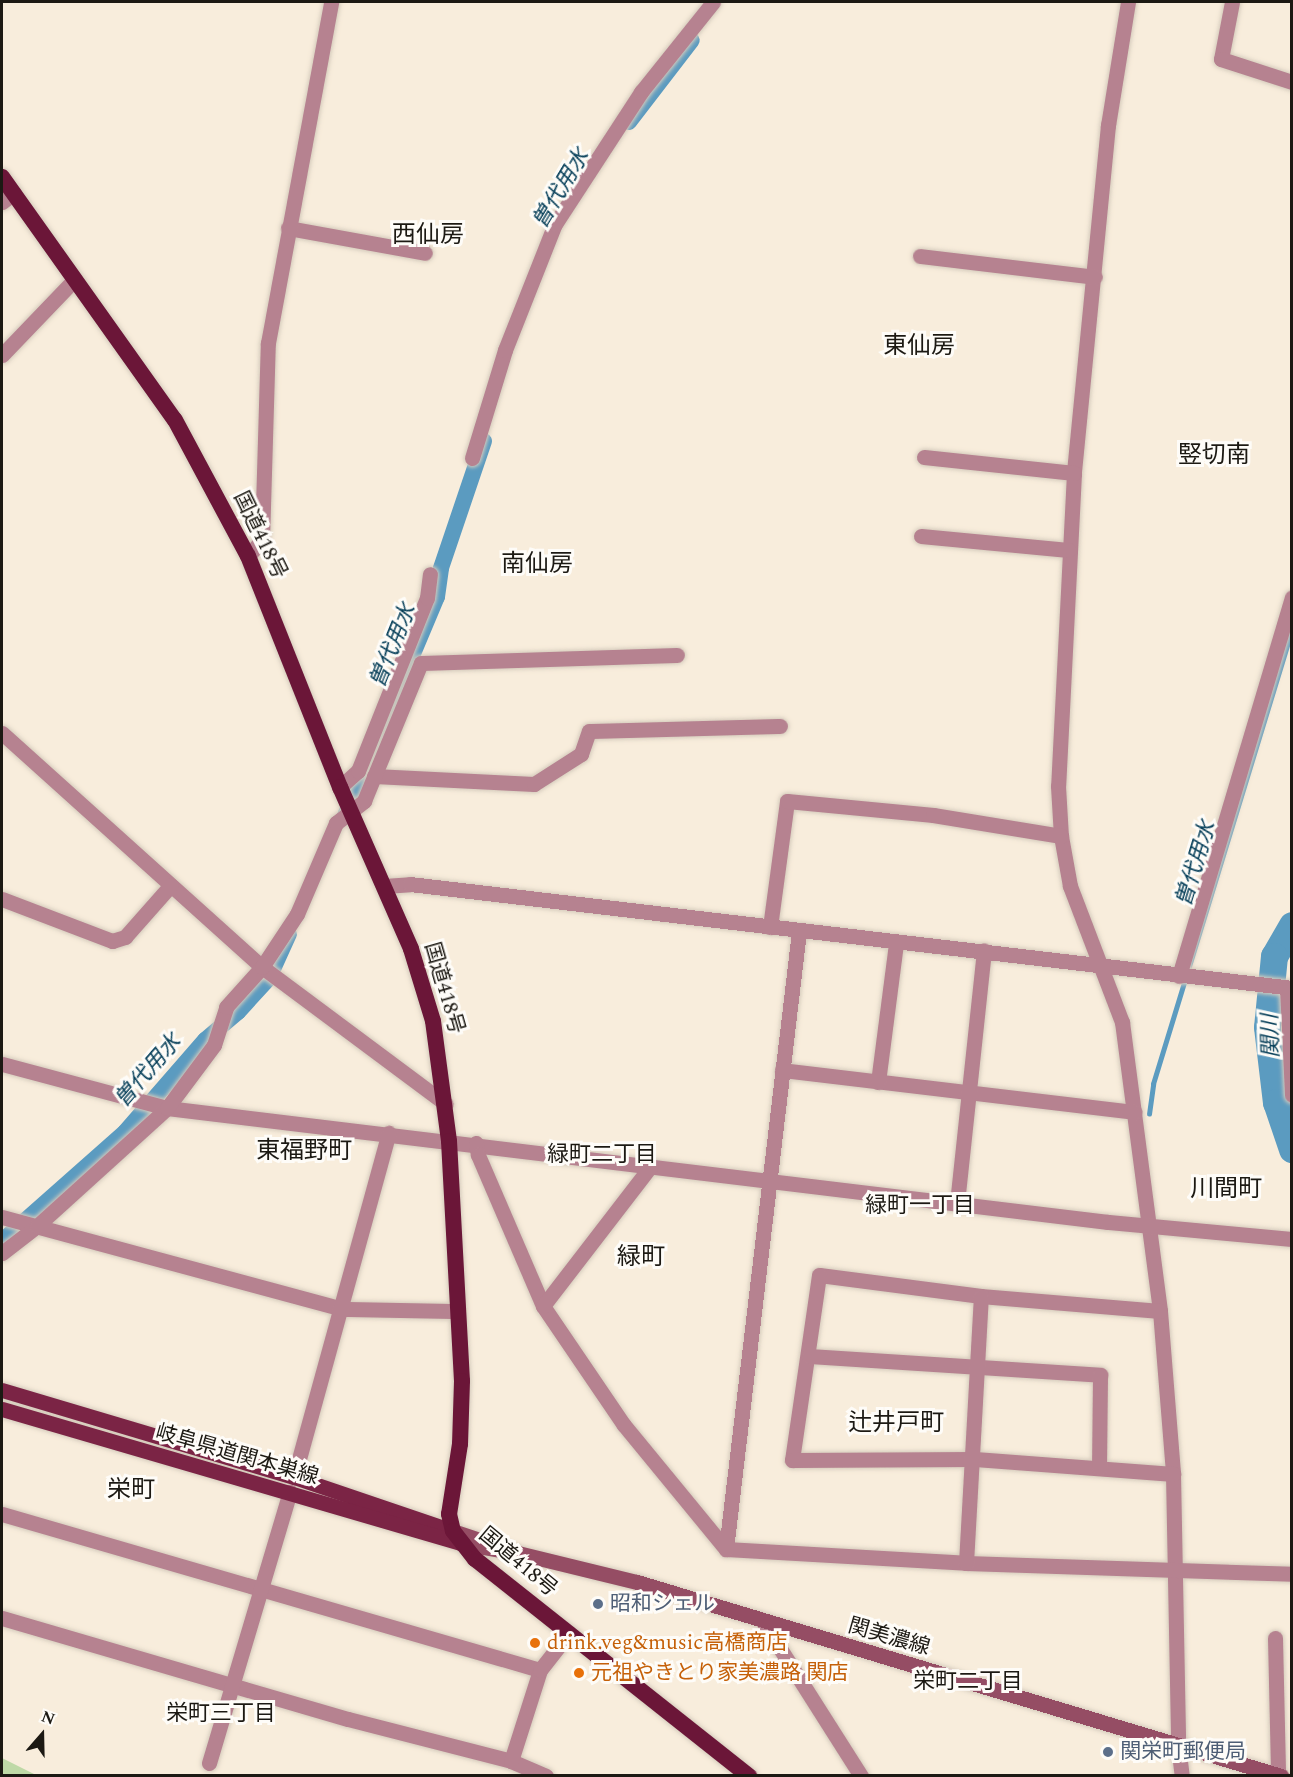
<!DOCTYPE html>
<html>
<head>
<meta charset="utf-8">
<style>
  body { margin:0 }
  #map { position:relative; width:1293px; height:1777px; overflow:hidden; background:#f8eddc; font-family:Spectral,"Noto Sans JP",serif }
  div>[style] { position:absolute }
  .green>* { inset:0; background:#bfd9a7 }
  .stream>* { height:4.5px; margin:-2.25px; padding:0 2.25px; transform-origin:2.25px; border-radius:2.25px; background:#5b9bc0 }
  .canal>* { height:16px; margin:-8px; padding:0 8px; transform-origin:8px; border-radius:8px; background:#5b9bc0 }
  .river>* { height:27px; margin:-13.5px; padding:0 13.5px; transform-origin:13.5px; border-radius:13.5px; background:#5b9bc0 }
  .roads { filter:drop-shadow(0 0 2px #d5cbbc) drop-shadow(0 0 2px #d5cbbc) }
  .minor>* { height:15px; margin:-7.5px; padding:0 7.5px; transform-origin:7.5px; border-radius:7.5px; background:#b68290 }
  .tertiary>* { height:15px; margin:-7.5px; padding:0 7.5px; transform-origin:7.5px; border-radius:7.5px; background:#b68290 }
  .secondary>* { height:15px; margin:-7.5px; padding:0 7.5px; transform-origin:7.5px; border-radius:7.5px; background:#954d64 }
  .primary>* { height:15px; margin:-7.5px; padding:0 7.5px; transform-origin:7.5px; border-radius:7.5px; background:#7b2445 }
  .trunk>* { height:16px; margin:-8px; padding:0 8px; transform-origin:8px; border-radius:8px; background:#6b1638 }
  .dots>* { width:16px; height:16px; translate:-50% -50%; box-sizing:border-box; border:3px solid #fefcf8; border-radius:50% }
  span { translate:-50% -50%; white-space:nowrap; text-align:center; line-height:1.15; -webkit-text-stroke:6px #fefcf8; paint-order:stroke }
  .street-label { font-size:21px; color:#1c1913 }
  .service-label { font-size:21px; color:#4e5e75 }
  .left { translate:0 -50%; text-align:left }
  .food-label { font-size:21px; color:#c56008 }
  .water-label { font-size:22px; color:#08405a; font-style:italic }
  .neighbourhood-label { font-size:22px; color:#1c1913 }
  .quarter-label { font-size:24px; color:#1c1913 }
  .frame { position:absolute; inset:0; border:3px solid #1c1913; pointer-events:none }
  .north { position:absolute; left:12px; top:1705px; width:60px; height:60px; -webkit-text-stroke:4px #fefcf8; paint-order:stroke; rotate:20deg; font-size:16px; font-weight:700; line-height:24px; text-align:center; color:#1c1913 }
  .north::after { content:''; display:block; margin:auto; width:21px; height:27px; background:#1c1913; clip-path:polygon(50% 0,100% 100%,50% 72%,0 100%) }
</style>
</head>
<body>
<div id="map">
  <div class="green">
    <div style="clip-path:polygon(2px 1758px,36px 1775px,2px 1775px)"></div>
  </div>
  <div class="stream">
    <div style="left:1149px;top:1114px;width:30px;rotate:-82deg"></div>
    <div style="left:1153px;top:1084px;width:477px;rotate:-73deg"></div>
  </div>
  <div class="canal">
    <div style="left:629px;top:122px;width:103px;rotate:-52.5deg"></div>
    <div style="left:344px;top:818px;width:240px;rotate:-67.2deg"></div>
    <div style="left:437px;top:597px;width:29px;rotate:-82deg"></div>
    <div style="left:441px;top:568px;width:134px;rotate:-71.3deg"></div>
    <div style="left:2px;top:1241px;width:164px;rotate:-41.5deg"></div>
    <div style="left:125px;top:1132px;width:122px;rotate:-49deg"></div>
    <div style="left:205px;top:1040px;width:43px;rotate:-40.3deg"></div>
    <div style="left:238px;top:1012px;width:46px;rotate:-47.6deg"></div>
    <div style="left:269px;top:978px;width:48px;rotate:-65.6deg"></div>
  </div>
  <div class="river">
    <div style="left:1292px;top:925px;width:36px;rotate:120deg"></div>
    <div style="left:1274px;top:956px;width:71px;rotate:95.6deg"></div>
    <div style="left:1267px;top:1027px;width:76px;rotate:83.2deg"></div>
    <div style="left:1276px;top:1102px;width:50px;rotate:71.2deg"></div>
  </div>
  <div class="roads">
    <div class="minor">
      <div style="left:1128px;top:2px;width:125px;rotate:99.2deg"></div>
      <div style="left:1108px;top:125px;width:350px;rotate:95.6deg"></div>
      <div style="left:1074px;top:473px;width:313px;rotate:92.9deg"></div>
      <div style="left:1058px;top:786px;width:50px;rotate:86.6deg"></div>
      <div style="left:1061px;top:836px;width:51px;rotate:79.8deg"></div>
      <div style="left:1070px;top:886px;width:146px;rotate:69.1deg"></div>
      <div style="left:1122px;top:1022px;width:291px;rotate:82.5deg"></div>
      <div style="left:1160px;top:1311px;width:164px;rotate:85.4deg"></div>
      <div style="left:1173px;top:1474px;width:271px;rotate:88.9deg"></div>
      <div style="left:1178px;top:1745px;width:31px;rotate:83deg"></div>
      <div style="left:1232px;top:2px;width:58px;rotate:100.9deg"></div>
      <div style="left:1221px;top:59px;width:75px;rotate:17.9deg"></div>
      <div style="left:2px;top:202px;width:15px;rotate:-37deg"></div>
      <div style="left:288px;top:228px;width:139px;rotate:10.3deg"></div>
      <div style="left:920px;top:256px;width:176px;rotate:6.8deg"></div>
      <div style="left:2px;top:355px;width:105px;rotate:-46.2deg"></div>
      <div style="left:924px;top:457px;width:151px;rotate:6.1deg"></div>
      <div style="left:472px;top:458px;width:113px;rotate:-73deg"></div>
      <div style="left:505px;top:350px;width:136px;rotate:-68.4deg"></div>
      <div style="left:555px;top:224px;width:158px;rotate:-56.9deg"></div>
      <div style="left:641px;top:92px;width:115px;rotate:-51.3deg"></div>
      <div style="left:921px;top:536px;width:148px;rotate:5.4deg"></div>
      <div style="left:248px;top:556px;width:21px;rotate:-49deg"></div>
      <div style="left:262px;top:540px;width:197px;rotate:-88.3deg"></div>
      <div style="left:268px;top:343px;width:347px;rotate:-79.5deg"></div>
      <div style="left:2px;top:733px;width:350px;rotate:42deg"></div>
      <div style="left:262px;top:967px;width:229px;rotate:36.7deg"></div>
      <div style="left:374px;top:776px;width:160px;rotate:2.9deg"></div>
      <div style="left:534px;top:784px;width:56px;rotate:-32.6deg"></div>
      <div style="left:581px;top:754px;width:24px;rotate:-71deg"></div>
      <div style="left:589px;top:731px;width:191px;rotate:-1.5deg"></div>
      <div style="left:340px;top:787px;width:24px;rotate:-42deg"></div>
      <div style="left:358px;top:771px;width:186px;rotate:-68.3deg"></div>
      <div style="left:427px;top:598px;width:24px;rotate:-83deg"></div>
      <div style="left:2px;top:899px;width:118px;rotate:20.9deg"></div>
      <div style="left:112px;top:941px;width:14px;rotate:-17deg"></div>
      <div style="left:125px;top:937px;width:69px;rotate:-48.5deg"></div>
      <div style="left:770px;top:927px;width:127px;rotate:-82.3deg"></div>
      <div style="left:787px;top:801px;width:147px;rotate:5.5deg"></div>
      <div style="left:933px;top:815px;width:130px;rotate:9.3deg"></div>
      <div style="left:1179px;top:976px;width:395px;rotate:-73.4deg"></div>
      <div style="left:1287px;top:988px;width:107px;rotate:87.3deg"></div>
      <div style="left:2px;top:1064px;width:171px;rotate:14.9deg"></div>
      <div style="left:167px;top:1108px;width:948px;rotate:6.91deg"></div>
      <div style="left:1108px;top:1222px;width:185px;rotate:5.3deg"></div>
      <div style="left:782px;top:1070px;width:355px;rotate:6.8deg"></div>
      <div style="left:878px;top:1082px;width:140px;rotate:-82.6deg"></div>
      <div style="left:476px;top:1143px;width:12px;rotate:81deg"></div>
      <div style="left:478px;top:1155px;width:164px;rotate:66.7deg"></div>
      <div style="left:543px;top:1306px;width:144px;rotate:55.8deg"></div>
      <div style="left:624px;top:1425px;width:161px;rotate:50.6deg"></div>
      <div style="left:726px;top:1549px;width:240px;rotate:3.3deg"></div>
      <div style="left:966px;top:1563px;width:326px;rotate:1.9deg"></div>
      <div style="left:957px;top:1203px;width:254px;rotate:-83.9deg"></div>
      <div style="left:2px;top:1217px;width:352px;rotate:15.1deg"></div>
      <div style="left:342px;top:1309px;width:116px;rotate:1deg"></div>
      <div style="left:2px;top:1253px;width:44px;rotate:-37.6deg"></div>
      <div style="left:37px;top:1226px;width:176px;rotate:-42.2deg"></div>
      <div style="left:167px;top:1108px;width:79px;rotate:-53.3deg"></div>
      <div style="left:214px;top:1045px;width:40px;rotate:-72deg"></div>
      <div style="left:226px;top:1007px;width:54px;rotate:-48deg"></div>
      <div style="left:262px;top:967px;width:64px;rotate:-56.6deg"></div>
      <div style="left:297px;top:914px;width:99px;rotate:-66.8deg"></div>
      <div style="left:336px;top:823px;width:36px;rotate:-38deg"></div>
      <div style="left:364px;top:801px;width:149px;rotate:-67.6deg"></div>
      <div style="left:421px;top:663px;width:256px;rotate:-1.8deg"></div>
      <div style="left:543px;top:1306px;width:177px;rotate:-52.4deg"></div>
      <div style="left:1160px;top:1311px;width:180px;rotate:-175.2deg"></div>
      <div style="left:981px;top:1296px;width:163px;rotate:-172.6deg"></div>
      <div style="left:819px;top:1275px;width:187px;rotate:98.3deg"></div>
      <div style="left:792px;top:1460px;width:183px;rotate:-0.3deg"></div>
      <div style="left:975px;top:1459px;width:199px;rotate:4.3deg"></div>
      <div style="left:809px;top:1356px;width:292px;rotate:3.7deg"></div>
      <div style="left:1100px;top:1375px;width:93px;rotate:90.6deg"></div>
      <div style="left:294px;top:1477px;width:357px;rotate:-74.6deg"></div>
      <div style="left:2px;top:1514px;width:560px;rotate:16.17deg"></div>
      <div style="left:726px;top:1549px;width:622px;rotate:-83.26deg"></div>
      <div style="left:966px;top:1563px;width:267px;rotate:-86.8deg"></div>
      <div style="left:2px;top:1618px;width:360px;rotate:16.3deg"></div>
      <div style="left:348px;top:1719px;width:168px;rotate:14.4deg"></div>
      <div style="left:511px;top:1761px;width:38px;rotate:23deg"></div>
      <div style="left:762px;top:1620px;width:185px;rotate:57.6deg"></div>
      <div style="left:1275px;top:1638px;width:137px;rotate:88.7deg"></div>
      <div style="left:511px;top:1761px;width:96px;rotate:-72.3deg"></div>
      <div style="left:540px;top:1670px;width:47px;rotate:-51.9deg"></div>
      <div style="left:209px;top:1763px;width:283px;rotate:-73.4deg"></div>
    </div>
    <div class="tertiary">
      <div style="left:384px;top:886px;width:26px;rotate:-4deg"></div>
      <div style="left:410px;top:884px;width:888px;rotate:6.72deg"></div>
    </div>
    <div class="secondary">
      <div style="left:453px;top:1531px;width:69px;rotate:18.7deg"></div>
      <div style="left:518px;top:1553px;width:59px;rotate:-170.2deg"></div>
      <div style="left:518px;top:1553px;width:122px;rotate:13.7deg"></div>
      <div style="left:637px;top:1582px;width:673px;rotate:16.76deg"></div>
    </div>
    <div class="primary">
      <div style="left:2px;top:1390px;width:305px;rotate:16.6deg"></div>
      <div style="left:294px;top:1477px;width:168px;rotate:18.8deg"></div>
      <div style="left:2px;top:1409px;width:477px;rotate:16.3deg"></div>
    </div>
    <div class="trunk">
      <div style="left:2px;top:177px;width:298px;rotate:54.6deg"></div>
      <div style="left:175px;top:420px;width:154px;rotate:61.8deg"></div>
      <div style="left:248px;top:556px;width:249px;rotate:68.3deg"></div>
      <div style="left:340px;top:787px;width:177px;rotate:66.3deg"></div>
      <div style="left:411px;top:949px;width:75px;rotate:73deg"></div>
      <div style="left:433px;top:1021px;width:121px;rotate:82.4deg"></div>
      <div style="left:449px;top:1141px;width:240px;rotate:86.9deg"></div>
      <div style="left:462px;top:1381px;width:63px;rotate:91.8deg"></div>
      <div style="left:460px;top:1444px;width:71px;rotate:98.9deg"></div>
      <div style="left:449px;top:1514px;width:17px;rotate:77deg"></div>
      <div style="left:453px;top:1531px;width:36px;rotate:52deg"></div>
      <div style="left:475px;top:1559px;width:350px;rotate:38.4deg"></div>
    </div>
  </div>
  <div class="dots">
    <div style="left:598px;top:1604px;background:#5c6f8a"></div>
    <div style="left:535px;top:1643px;background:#e8710a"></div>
    <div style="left:579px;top:1673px;background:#e8710a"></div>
    <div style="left:1108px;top:1752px;background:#5c6f8a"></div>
  </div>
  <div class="street-label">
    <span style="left:260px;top:535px;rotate:64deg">国道418号</span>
    <span style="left:444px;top:988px;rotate:74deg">国道418号</span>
    <span style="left:237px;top:1455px;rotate:16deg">岐阜県道関本巣線</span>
    <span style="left:518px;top:1562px;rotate:40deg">国道418号</span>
    <span style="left:889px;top:1637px;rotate:16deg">関美濃線</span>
  </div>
  <div class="service-label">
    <span class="left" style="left:610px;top:1604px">昭和シェル</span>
    <span class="left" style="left:1120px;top:1752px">関栄町郵便局</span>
  </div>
  <div class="food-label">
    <span class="left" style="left:547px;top:1643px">drink.veg&amp;music高橋商店</span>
    <span class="left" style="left:591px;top:1673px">元祖やきとり家美濃路 関店</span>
  </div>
  <div class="water-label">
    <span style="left:561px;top:189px;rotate:-59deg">曽代用水</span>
    <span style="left:393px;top:646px;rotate:-68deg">曽代用水</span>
    <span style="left:1196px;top:864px;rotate:-73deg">曽代用水</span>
    <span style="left:1271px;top:1036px;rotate:-92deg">関川</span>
    <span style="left:148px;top:1071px;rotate:-49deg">曽代用水</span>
  </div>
  <div class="neighbourhood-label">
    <span style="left:602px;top:1155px">緑町二丁目</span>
    <span style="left:920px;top:1206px">緑町一丁目</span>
    <span style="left:968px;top:1682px">栄町二丁目</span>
    <span style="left:221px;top:1714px">栄町三丁目</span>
  </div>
  <div class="quarter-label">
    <span style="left:428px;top:236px">西仙房</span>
    <span style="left:919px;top:347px">東仙房</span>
    <span style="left:1214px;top:456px">竪切南</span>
    <span style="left:537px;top:565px">南仙房</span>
    <span style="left:304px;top:1152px">東福野町</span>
    <span style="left:1226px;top:1190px">川間町</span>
    <span style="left:641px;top:1258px">緑町</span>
    <span style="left:896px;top:1424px">辻井戸町</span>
    <span style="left:131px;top:1491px">栄町</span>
  </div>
  <div class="frame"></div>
  <div class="north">N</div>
</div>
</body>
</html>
